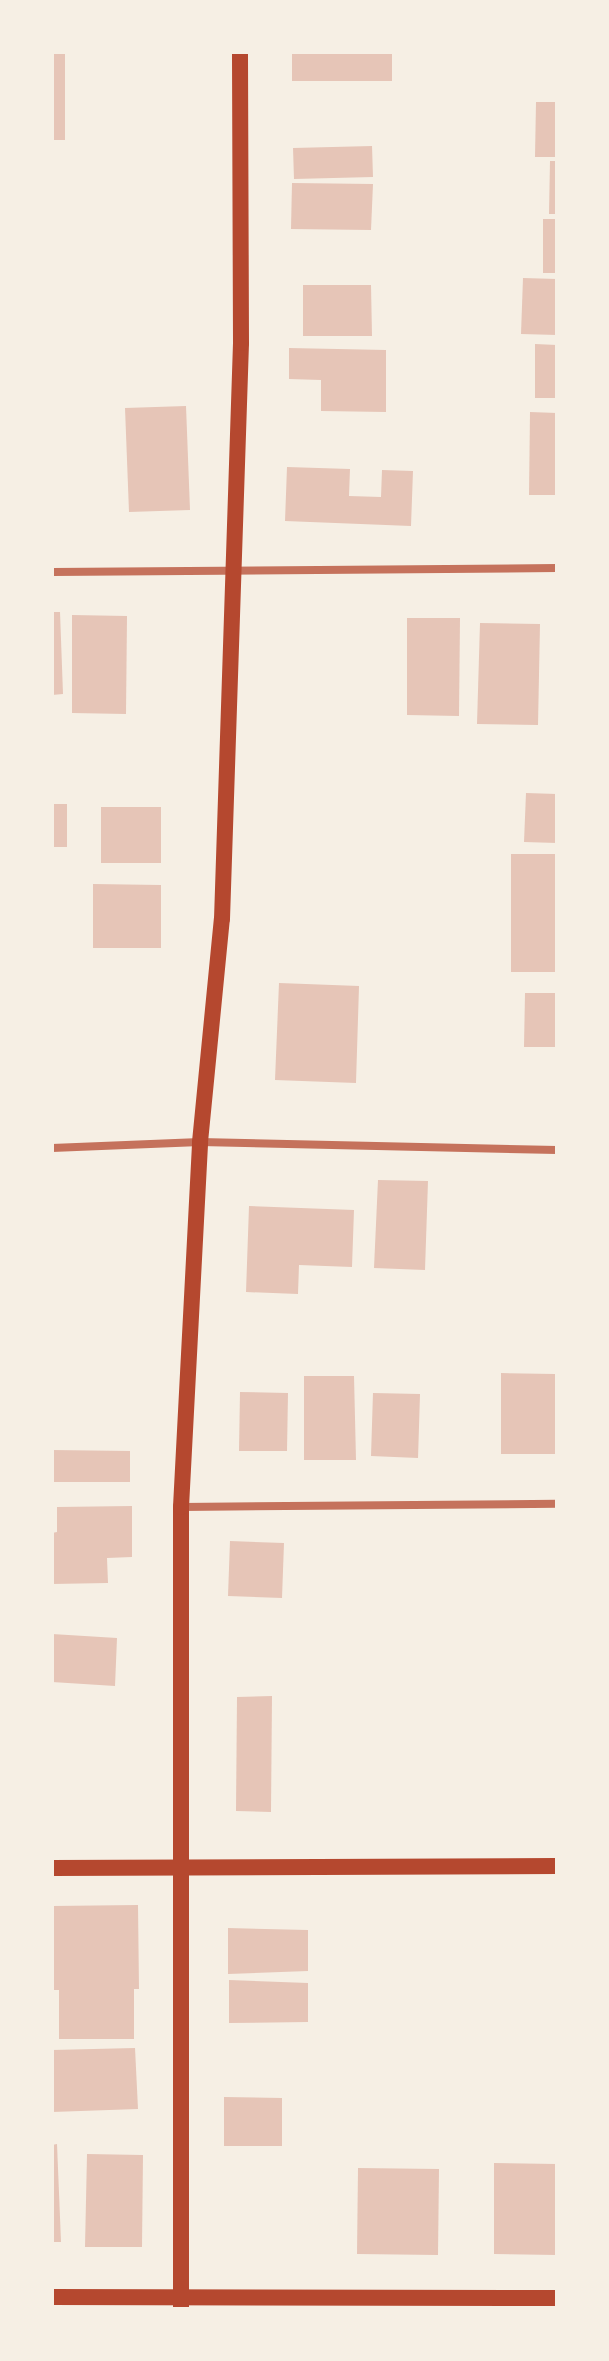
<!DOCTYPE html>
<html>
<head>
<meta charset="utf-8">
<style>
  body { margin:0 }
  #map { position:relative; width:609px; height:2361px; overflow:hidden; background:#f6efe4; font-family:Commissioner,sans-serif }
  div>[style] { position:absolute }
  .building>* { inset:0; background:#e6c5b7 }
  .minor>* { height:8px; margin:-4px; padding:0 4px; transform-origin:4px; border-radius:4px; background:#c5725c }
  .secondary>* { height:16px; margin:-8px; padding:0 8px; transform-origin:8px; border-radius:8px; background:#b5482f }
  span { translate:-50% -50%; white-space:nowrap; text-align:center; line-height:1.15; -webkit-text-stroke:6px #f6efe4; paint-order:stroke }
  .frame { position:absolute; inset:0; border:54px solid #f6efe4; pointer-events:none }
</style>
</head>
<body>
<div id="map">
  <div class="building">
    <div style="clip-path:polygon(52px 52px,65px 52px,65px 140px,52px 140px)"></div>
    <div style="clip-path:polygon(292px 52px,392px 52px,392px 81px,292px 81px)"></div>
    <div style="clip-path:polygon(536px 102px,557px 102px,557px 157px,535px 157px)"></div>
    <div style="clip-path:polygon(372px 146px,373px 177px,294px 179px,293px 148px)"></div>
    <div style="clip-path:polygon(550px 161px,557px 161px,557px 214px,549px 214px)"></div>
    <div style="clip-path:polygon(292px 183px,373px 184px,371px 230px,291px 229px)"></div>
    <div style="clip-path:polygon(543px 219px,557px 219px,557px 273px,543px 273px)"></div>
    <div style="clip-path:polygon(523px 278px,557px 279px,557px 335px,521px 334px)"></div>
    <div style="clip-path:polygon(303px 285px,371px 285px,372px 336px,303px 336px)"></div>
    <div style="clip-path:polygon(535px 344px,557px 345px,557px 398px,535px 398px)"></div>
    <div style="clip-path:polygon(289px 348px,386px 350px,386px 412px,321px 411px,321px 380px,289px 379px)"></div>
    <div style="clip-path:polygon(186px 406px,190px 510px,129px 512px,125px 408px)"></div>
    <div style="clip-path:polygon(530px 412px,557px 413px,557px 495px,529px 495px)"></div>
    <div style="clip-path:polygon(287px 467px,350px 469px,349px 496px,381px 497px,382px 470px,413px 471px,411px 526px,285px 521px)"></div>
    <div style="clip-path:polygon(52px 612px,60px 612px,63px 694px,52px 695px)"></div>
    <div style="clip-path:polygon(72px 615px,127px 616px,126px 714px,72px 713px)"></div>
    <div style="clip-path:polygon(407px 618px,460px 618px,459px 716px,407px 715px)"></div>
    <div style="clip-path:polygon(480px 623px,540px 624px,538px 725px,477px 724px)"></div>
    <div style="clip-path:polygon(526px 793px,557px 794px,557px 843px,524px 842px)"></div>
    <div style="clip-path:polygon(52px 804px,67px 804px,67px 847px,52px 847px)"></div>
    <div style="clip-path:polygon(101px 807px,161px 807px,161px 863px,101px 863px)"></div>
    <div style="clip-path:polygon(511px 854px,557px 854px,557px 972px,511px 972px)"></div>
    <div style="clip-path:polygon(93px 884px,161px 885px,161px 948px,93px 948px)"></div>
    <div style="clip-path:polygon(279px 983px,359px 986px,356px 1083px,275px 1080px)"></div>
    <div style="clip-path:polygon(525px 993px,557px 993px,557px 1047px,524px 1047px)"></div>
    <div style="clip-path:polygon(378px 1180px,428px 1181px,425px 1270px,374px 1268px)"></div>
    <div style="clip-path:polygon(249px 1206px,354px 1210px,352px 1267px,299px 1265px,298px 1294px,246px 1292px)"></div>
    <div style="clip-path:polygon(501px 1373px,555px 1374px,555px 1454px,501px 1454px)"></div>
    <div style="clip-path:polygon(304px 1376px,354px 1376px,356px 1460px,304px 1460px)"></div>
    <div style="clip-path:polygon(240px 1392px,288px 1393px,287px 1451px,239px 1451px)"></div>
    <div style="clip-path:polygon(373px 1393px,420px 1394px,418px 1458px,371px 1456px)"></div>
    <div style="clip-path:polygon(52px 1450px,130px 1451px,130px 1482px,52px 1482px)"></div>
    <div style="clip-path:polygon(132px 1506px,132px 1557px,107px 1558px,108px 1583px,52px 1584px,52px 1533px,57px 1532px,57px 1507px)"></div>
    <div style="clip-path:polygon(230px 1541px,284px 1543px,282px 1598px,228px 1596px)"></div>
    <div style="clip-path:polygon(52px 1634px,117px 1638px,115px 1686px,52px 1682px)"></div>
    <div style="clip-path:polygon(272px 1696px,271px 1812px,236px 1811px,237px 1697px)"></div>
    <div style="clip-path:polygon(138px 1905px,139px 1989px,134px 1989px,134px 2039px,59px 2039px,59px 1990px,52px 1990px,52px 1906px)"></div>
    <div style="clip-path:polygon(228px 1928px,308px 1930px,308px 1971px,228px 1974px)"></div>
    <div style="clip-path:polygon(229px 1980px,308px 1983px,308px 2022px,229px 2023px)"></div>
    <div style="clip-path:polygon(135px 2048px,138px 2109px,52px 2112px,52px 2050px)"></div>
    <div style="clip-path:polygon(224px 2097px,282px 2098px,282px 2146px,224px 2146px)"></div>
    <div style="clip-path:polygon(57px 2144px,61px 2242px,52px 2242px,52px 2145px)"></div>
    <div style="clip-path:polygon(87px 2154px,143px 2155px,142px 2247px,85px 2247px)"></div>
    <div style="clip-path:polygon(494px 2163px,557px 2164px,557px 2255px,494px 2254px)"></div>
    <div style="clip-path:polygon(358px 2168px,439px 2169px,438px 2255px,357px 2254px)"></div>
  </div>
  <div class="minor">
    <div style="left:52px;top:572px;width:505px;rotate:-0.45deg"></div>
    <div style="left:52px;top:1148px;width:148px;rotate:-2.3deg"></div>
    <div style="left:200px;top:1142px;width:357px;rotate:1.3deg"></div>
    <div style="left:182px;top:1507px;width:375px;rotate:-0.5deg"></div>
  </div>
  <div class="secondary">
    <div style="left:52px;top:1868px;width:505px;rotate:-0.23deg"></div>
    <div style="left:52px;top:2297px;width:505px;rotate:0.11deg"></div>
    <div style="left:181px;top:2309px;width:802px;rotate:-90deg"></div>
    <div style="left:181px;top:1507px;width:365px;rotate:-87deg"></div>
    <div style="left:200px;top:1142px;width:224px;rotate:-84.4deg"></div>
    <div style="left:222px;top:919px;width:576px;rotate:-88.11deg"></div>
    <div style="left:241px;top:343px;width:291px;rotate:-90.2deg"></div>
  </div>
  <div class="frame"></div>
</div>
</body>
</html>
